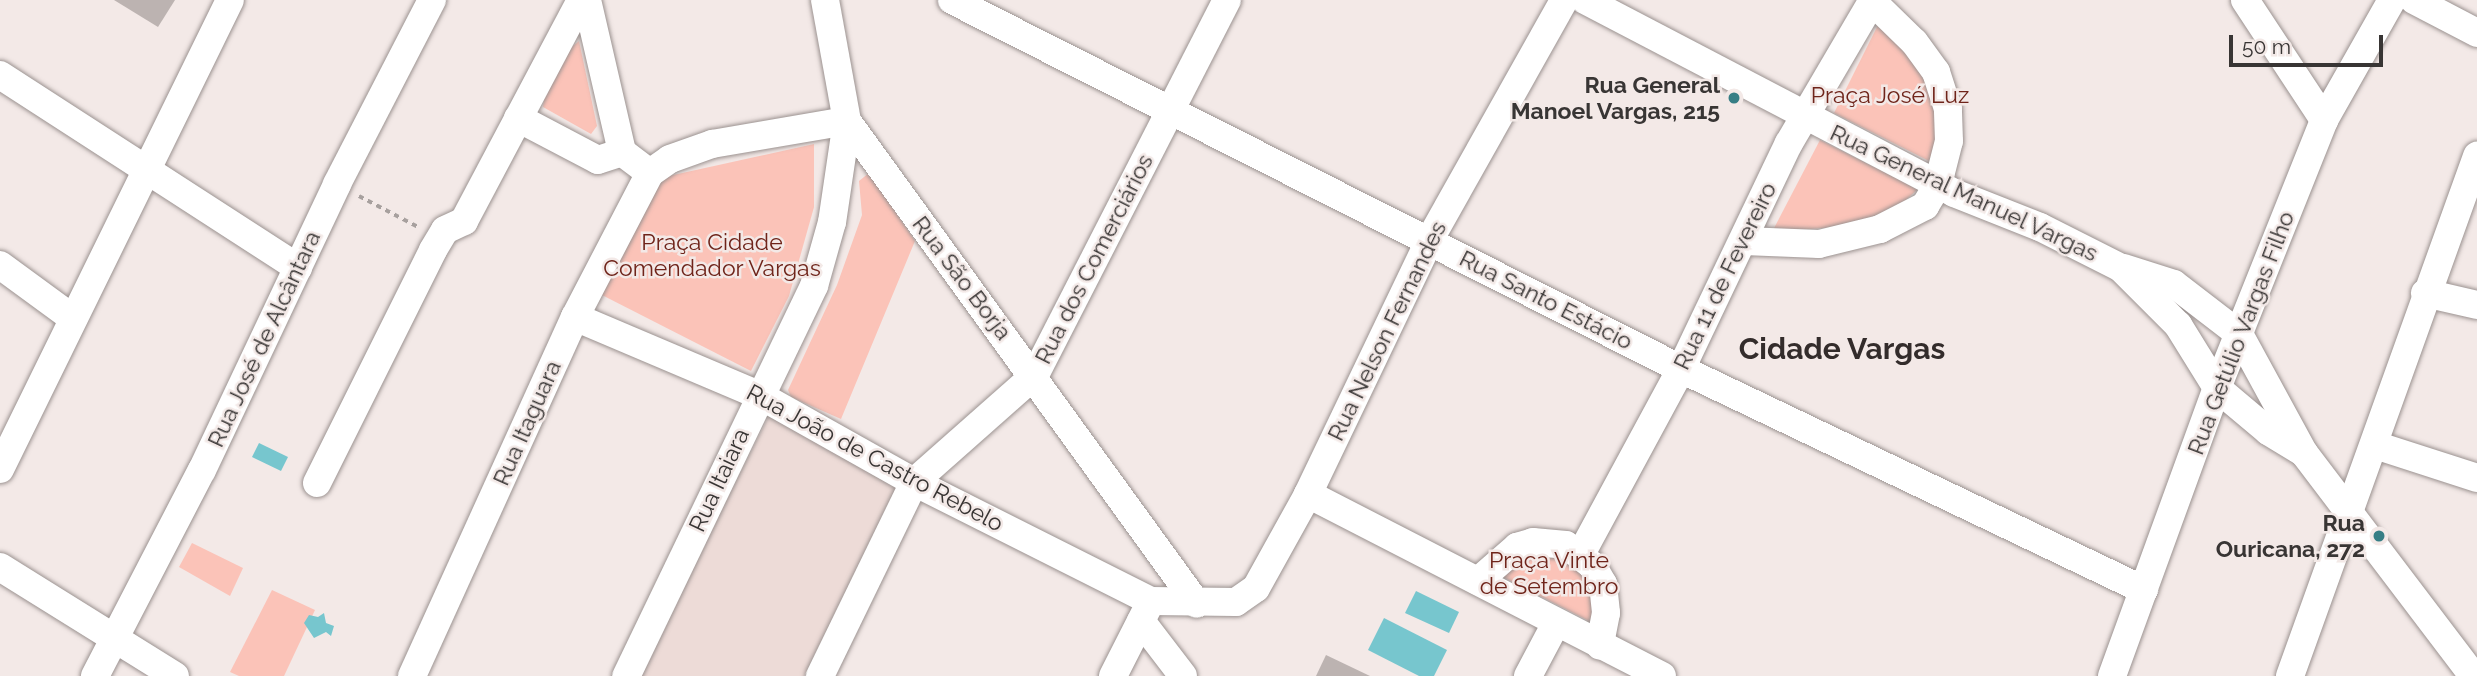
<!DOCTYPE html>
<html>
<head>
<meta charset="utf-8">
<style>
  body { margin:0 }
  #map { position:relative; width:2477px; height:676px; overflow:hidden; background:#f3e9e7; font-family:Raleway,sans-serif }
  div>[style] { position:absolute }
  .built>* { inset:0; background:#eddbd7 }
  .green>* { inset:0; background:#fbc3b8 }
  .water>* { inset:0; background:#77c6ce }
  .building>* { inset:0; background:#bcb3b1 }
  .path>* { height:3.5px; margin-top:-1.75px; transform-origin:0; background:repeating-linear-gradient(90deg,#a7a09e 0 5px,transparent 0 10px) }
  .roads { filter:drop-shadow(0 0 2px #9b9290) drop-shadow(0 0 2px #9b9290) }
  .minor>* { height:28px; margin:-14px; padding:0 14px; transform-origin:14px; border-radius:14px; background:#fff }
  .dots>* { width:19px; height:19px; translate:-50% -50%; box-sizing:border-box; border:4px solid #f3e9e7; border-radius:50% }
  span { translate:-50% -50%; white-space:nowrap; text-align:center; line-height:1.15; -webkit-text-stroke:5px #f3e9e7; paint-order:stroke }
  .poi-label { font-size:23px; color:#383534; font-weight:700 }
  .right { translate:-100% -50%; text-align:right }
  .park-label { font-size:23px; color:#6f241a }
  .street-label { font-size:23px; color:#383534 }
  .district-label { font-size:30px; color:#332c2b; font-weight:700 }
  .scale { position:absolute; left:2229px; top:35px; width:154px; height:32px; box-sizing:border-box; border:4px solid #383534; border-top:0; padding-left:9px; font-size:21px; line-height:24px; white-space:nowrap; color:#383534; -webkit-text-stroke:5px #f3e9e7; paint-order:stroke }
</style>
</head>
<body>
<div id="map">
  <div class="built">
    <div style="clip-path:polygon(769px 416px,900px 484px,804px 676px,638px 676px)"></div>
  </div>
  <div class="green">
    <div style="clip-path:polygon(1880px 21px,1929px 75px,1939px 129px,1931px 162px,1834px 113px)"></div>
    <div style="clip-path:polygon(579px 41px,597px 126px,591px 134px,543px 107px,545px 92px,568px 50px)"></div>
    <div style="clip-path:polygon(1820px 140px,1918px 189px,1897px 208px,1862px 225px,1772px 232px)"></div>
    <div style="clip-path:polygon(814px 144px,814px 207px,789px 296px,751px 371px,598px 293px,655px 179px)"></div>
    <div style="clip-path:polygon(869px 173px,915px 241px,841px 419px,791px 397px,788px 390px,837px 285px,862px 215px,859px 181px)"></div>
    <div style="clip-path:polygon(192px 543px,243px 568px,230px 596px,179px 567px)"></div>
    <div style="clip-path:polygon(1546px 548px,1587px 572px,1596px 598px,1591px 622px,1493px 572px)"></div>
    <div style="clip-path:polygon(272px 590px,315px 610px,284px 676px,239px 676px,230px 672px)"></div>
  </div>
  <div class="water">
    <div style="clip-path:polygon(259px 443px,288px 457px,281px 471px,252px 457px)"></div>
    <div style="clip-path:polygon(1416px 591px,1459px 612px,1449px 633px,1405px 613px)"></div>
    <div style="clip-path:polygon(324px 613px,326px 623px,334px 626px,331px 636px,326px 632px,314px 638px,304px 623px,309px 615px,318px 617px)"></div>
    <div style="clip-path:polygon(1384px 618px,1447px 650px,1434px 676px,1419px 676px,1368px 650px)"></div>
  </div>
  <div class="building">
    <div style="clip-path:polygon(114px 0,175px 0,158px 27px)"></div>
    <div style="clip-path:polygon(1326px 655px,1370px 676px,1316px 676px)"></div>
  </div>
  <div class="path">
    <div style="left:359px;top:196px;width:69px;rotate:27.7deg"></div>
  </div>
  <div class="roads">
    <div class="minor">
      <div style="left:587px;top:0;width:156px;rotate:77deg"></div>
      <div style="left:622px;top:152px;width:35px;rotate:37deg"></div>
      <div style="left:825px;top:0;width:123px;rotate:79.7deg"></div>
      <div style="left:847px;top:121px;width:596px;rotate:54.07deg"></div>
      <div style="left:952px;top:0;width:817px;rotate:26.85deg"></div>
      <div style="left:1681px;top:369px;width:513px;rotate:25.52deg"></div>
      <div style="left:1585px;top:0;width:416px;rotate:27.6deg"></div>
      <div style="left:1954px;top:193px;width:92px;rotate:21.6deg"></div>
      <div style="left:2040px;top:227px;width:91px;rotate:26.8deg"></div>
      <div style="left:2121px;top:268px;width:81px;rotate:45deg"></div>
      <div style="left:2178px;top:325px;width:74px;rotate:58.2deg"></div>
      <div style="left:2217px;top:388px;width:67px;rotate:40.1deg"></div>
      <div style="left:2268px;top:431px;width:42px;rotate:31.4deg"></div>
      <div style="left:2245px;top:0;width:144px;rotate:56.6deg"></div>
      <div style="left:2414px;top:0;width:71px;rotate:27.6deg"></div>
      <div style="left:0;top:75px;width:355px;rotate:32.9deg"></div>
      <div style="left:518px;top:118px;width:90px;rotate:27.7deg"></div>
      <div style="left:598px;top:160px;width:25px;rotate:-18deg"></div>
      <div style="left:1744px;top:241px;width:75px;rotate:2.3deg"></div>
      <div style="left:1819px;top:244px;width:63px;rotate:-13.8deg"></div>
      <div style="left:1880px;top:229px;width:51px;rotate:-27.1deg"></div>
      <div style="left:1925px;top:206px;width:26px;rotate:-59deg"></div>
      <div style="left:1938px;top:184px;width:44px;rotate:-75.7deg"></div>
      <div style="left:1949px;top:141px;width:32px;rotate:-92deg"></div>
      <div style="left:1948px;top:109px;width:39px;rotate:-108deg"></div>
      <div style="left:1936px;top:72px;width:37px;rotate:-126deg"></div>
      <div style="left:1914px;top:42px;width:57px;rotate:-135.7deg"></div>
      <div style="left:0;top:265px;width:88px;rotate:36.2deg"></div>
      <div style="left:2124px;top:268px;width:52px;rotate:17.7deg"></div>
      <div style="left:2174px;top:284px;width:82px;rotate:37.6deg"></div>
      <div style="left:2239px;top:334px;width:136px;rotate:61.4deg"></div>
      <div style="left:2304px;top:453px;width:280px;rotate:52.8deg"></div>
      <div style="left:2425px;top:293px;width:53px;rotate:13deg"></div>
      <div style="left:575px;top:317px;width:200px;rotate:23deg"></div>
      <div style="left:759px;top:395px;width:178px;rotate:29.3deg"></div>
      <div style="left:914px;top:482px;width:265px;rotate:26.7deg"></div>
      <div style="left:1151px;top:601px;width:85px;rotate:0.7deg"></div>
      <div style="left:1236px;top:602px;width:24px;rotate:-35deg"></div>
      <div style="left:1256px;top:588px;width:107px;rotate:-61deg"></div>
      <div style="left:1308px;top:494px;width:280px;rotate:-64.4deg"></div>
      <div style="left:1429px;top:241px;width:276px;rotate:-60.7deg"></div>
      <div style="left:2375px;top:445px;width:107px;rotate:17.9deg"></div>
      <div style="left:0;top:469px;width:522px;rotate:-63.88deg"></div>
      <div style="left:317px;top:483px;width:260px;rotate:-63.5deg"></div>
      <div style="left:433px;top:250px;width:23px;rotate:-59deg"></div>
      <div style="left:445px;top:230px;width:21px;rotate:-25deg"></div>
      <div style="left:464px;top:221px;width:250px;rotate:-62.1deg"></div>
      <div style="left:1308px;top:494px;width:398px;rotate:27.2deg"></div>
      <div style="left:1581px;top:554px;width:210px;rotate:-61.6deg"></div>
      <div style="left:1681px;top:369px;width:250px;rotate:-64.5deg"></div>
      <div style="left:1789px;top:143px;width:166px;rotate:-59.6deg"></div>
      <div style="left:0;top:567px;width:206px;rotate:31.9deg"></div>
      <div style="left:1478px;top:581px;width:52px;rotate:-41.1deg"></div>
      <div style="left:1517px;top:547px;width:17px;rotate:-17deg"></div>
      <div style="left:1533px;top:542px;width:33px;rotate:5deg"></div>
      <div style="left:1566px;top:545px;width:33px;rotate:38deg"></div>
      <div style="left:1592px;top:565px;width:22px;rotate:60deg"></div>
      <div style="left:1603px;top:584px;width:29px;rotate:84deg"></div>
      <div style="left:1606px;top:613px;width:33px;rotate:101deg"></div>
      <div style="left:1141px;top:621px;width:69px;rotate:52.6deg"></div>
      <div style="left:95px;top:676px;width:232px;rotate:-62.6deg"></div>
      <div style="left:202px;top:470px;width:316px;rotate:-64.7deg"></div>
      <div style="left:337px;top:184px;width:207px;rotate:-62.7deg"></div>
      <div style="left:412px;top:676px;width:394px;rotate:-65.6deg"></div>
      <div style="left:575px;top:317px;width:162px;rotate:-62.5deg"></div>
      <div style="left:650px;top:173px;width:24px;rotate:-35deg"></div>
      <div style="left:670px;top:159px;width:45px;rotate:-19.7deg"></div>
      <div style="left:712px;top:144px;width:137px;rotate:-9.7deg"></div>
      <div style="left:847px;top:121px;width:102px;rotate:98.4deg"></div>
      <div style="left:832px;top:222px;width:66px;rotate:105.7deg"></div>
      <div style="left:814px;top:286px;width:433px;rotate:115.7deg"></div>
      <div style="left:820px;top:676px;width:216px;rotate:-64.1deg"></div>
      <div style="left:914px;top:482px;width:162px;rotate:-41.5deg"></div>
      <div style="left:1035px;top:375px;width:421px;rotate:-62.9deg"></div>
      <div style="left:1113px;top:676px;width:84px;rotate:-63.1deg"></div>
      <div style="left:1528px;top:676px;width:58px;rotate:-62.1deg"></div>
      <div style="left:2112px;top:676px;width:307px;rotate:-70deg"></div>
      <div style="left:2217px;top:388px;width:289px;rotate:-68.2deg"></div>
      <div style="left:2324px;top:120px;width:138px;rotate:-60.5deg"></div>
      <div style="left:2290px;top:676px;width:553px;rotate:-70.22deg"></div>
    </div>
  </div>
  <div class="dots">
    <div style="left:1734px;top:98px;background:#367e85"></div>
    <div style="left:2379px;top:536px;background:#367e85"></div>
  </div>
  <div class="poi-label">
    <span class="right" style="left:1720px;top:98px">Rua General<br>Manoel Vargas, 215</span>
    <span class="right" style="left:2365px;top:536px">Rua<br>Ouricana, 272</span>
  </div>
  <div class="park-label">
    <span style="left:1890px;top:95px">Praça José Luz</span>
    <span style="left:712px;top:255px">Praça Cidade<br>Comendador Vargas</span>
    <span style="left:1549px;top:573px">Praça Vinte<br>de Setembro</span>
  </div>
  <div class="street-label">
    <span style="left:1964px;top:193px;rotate:25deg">Rua General Manuel Vargas</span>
    <span style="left:1094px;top:259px;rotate:-63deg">Rua dos Comerciários</span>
    <span style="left:1725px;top:276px;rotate:-64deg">Rua 11 de Fevereiro</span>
    <span style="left:962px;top:278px;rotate:53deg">Rua São Borja</span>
    <span style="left:1546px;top:300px;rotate:27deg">Rua Santo Estácio</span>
    <span style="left:1387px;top:331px;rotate:-64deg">Rua Nelson Fernandes</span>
    <span style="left:2241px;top:333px;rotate:-69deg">Rua Getúlio Vargas Filho</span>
    <span style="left:264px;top:339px;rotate:-65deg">Rua José de Alcântara</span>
    <span style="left:527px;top:423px;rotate:-66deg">Rua Itaguara</span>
    <span style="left:875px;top:458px;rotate:28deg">Rua João de Castro Rebelo</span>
    <span style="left:719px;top:480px;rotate:-65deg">Rua Itaiara</span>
  </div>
  <div class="district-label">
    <span style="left:1842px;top:349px">Cidade Vargas</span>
  </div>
  <div class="scale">50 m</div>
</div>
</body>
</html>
